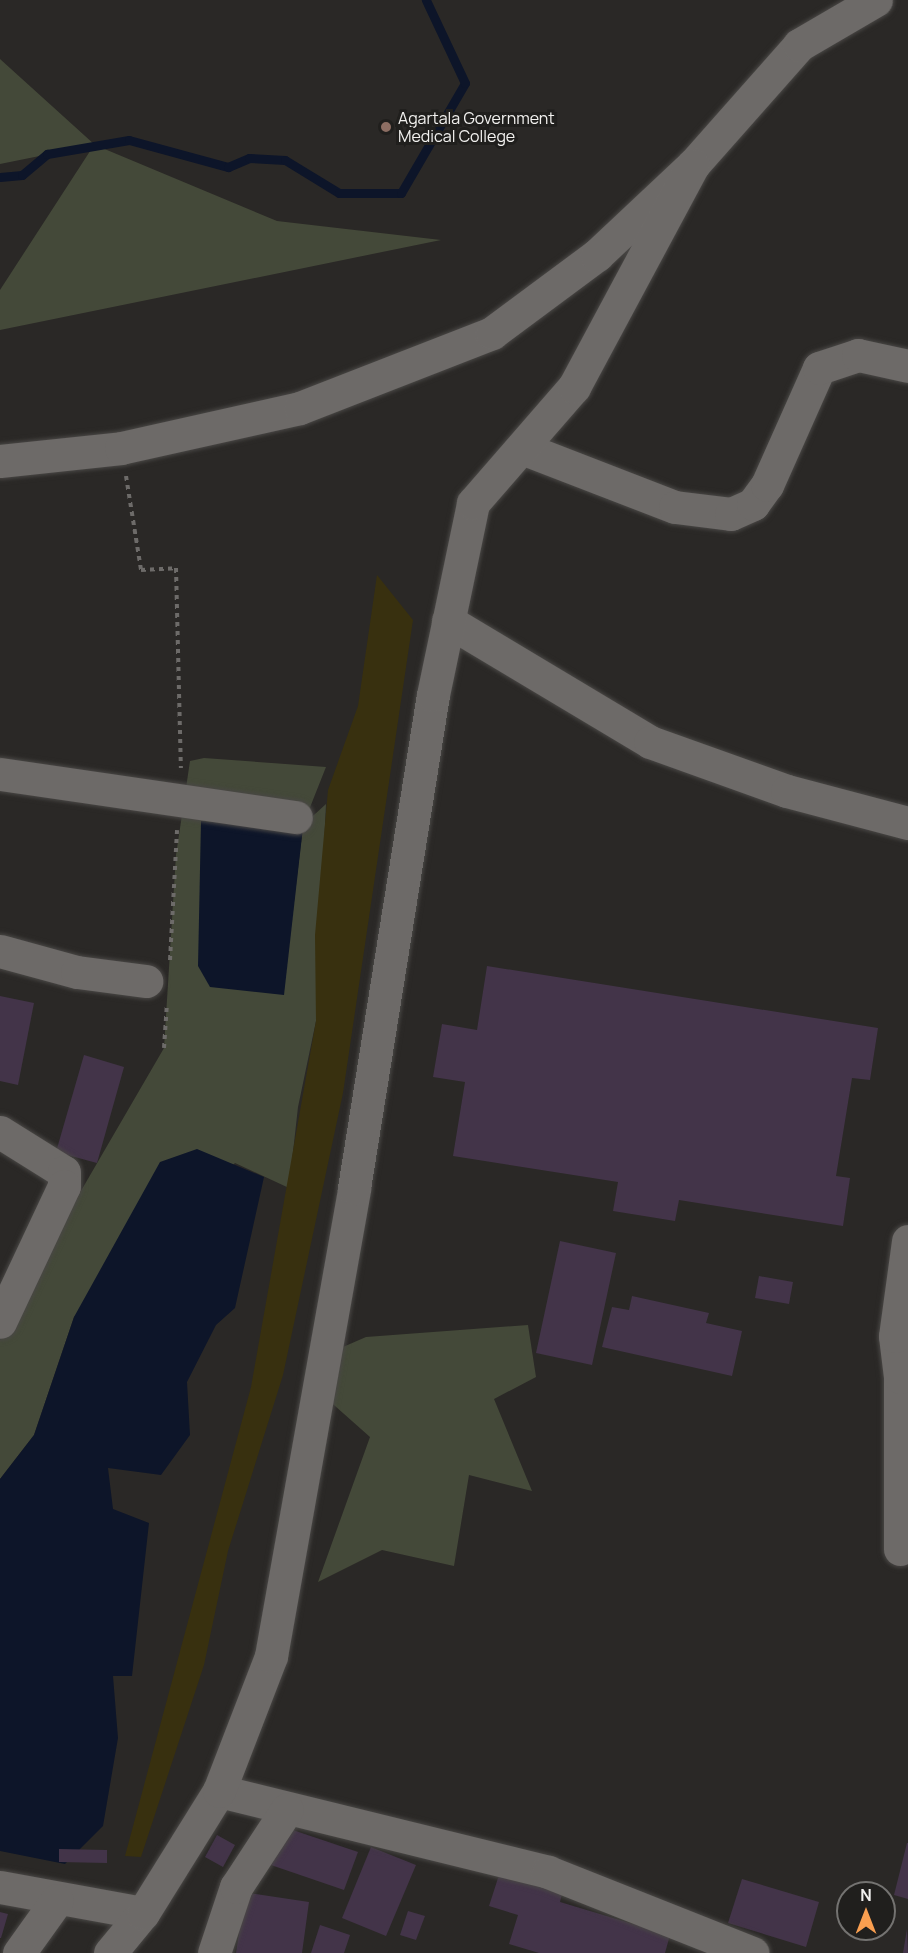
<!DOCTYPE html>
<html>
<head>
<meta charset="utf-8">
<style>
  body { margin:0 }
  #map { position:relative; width:908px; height:1953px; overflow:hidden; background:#2a2826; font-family:Manrope,sans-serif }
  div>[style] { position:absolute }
  .green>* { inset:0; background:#444939 }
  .sand>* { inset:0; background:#38300f }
  .water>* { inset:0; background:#0d1529 }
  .stream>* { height:9px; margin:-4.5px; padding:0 4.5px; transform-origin:4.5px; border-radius:4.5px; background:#0d1529 }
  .building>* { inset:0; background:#433449 }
  .path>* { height:4px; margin-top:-2px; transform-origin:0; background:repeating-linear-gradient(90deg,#6d6b69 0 4.5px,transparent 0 9px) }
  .roads { filter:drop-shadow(0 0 2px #494745) drop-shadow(0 0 2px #494745) }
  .minor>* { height:33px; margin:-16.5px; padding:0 16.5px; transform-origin:16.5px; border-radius:16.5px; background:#6d6a68 }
  .dots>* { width:16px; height:16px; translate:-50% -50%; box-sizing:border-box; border:3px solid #201f1d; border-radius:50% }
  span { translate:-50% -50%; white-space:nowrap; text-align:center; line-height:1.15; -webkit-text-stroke:6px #201f1d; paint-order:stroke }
  .poi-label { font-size:16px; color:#f2f1ef }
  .left { translate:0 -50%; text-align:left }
  .north { position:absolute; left:836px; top:1881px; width:60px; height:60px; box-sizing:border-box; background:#201f1d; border:2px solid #747371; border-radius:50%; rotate:0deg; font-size:16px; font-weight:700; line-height:24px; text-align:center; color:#f2f1ef }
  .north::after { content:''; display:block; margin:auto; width:21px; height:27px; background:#fa9f50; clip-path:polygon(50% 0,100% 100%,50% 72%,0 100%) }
</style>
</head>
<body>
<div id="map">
  <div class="green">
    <div style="clip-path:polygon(0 59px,95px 145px,277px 221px,441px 240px,0 330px,0 290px,94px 145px,0 164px)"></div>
    <div style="clip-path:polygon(evenodd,204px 758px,326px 767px,303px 825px,326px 804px,316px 1021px,298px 1107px,289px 1188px,235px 1163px,74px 1317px,34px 1435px,0 1479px,0 1340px,10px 1313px,164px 1048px,176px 855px,190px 761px,204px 758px,303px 827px,293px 910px,210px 987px,303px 827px)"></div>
    <div style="clip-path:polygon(528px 1325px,536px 1377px,494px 1399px,532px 1491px,469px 1475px,454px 1566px,382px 1550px,318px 1582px,370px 1437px,317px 1390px,336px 1350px,366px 1337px)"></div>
  </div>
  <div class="sand">
    <div style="clip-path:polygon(377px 575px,413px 620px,343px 1093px,283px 1375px,228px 1551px,204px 1665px,141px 1857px,125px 1856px,251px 1387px,316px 1021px,315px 935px,328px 790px,358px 706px)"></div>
  </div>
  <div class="water">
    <div style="clip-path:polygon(201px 821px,303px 827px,284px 995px,210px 987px,198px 966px)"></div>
    <div style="clip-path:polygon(197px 1149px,264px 1177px,235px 1308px,216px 1325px,187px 1382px,190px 1435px,161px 1475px,108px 1468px,113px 1509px,149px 1523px,132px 1676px,113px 1676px,118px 1738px,103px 1826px,65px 1864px,0 1851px,0 1479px,34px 1435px,74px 1317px,160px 1162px)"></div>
  </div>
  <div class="stream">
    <div style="left:0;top:177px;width:22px;rotate:-5deg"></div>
    <div style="left:22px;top:175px;width:33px;rotate:-40deg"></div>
    <div style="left:47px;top:154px;width:83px;rotate:-9.7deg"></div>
    <div style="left:129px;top:140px;width:103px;rotate:15.3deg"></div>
    <div style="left:228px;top:167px;width:23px;rotate:-23deg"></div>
    <div style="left:249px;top:158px;width:36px;rotate:3deg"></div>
    <div style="left:285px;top:160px;width:63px;rotate:31.4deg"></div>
    <div style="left:339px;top:193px;width:62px"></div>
    <div style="left:401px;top:193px;width:127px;rotate:-59.8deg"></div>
    <div style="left:465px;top:83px;width:92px;rotate:-115.2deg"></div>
  </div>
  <div class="building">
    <div style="clip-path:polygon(487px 966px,878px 1028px,870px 1080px,852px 1078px,836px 1176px,850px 1178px,843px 1226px,679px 1200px,675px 1221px,613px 1211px,618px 1182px,453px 1156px,465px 1082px,433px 1077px,442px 1024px,477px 1030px)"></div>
    <div style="clip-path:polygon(0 996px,34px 1003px,18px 1085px,0 1081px)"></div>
    <div style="clip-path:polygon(84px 1055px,124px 1067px,97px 1163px,56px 1152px)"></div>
    <div style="clip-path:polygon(560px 1241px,616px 1253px,592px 1365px,536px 1353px)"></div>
    <div style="clip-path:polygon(759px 1276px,793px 1282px,789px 1304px,755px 1298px)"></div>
    <div style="clip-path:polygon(632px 1296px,709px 1313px,706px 1323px,742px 1331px,732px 1376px,602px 1347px,612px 1307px,629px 1310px)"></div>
    <div style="clip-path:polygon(281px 1826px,358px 1852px,344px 1890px,268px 1864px)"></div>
    <div style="clip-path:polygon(217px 1835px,235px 1845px,223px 1867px,205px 1857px)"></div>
    <div style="clip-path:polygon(907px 1843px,908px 1843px,908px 1899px,894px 1895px)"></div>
    <div style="clip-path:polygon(371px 1847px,416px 1865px,386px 1936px,342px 1918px)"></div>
    <div style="clip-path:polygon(59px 1849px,107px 1850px,107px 1863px,59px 1862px)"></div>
    <div style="clip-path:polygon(499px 1875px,562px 1894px,560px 1902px,670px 1935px,665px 1953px,539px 1953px,509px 1944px,518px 1915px,489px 1906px)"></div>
    <div style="clip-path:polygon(742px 1879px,819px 1902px,806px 1947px,728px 1923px)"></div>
    <div style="clip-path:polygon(228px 1890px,309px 1902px,302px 1953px,236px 1953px,242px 1912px)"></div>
    <div style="clip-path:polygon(408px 1911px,425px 1916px,416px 1940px,400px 1935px)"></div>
    <div style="clip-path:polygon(0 1912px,8px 1914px,1px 1938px,0 1938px)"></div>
    <div style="clip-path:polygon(320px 1925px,350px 1935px,344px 1953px,311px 1953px)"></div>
    <div style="clip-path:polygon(907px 1929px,908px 1953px,903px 1953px)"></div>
  </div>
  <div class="path">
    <div style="left:126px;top:476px;width:95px;rotate:80.9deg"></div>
    <div style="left:141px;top:570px;width:35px;rotate:-3deg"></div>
    <div style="left:176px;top:568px;width:200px;rotate:88.6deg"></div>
    <div style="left:170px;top:960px;width:130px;rotate:-86.9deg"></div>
    <div style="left:164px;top:1048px;width:45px;rotate:-86.2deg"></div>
  </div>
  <div class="roads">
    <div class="minor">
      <div style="left:522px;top:448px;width:164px;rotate:21.1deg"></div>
      <div style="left:675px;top:507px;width:56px;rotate:7.1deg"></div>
      <div style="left:731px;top:514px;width:24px;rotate:-24deg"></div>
      <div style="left:753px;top:504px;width:24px;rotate:-54deg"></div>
      <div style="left:767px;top:485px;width:128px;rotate:-66deg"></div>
      <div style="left:819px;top:368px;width:41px;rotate:-18.4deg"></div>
      <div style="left:858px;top:355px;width:51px;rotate:12.4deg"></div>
      <div style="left:0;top:461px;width:122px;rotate:-6.1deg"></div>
      <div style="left:121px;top:448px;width:183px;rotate:-12.6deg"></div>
      <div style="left:300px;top:408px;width:206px;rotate:-21.3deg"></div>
      <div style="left:492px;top:333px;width:131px;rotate:-36.6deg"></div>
      <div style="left:597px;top:255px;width:132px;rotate:-43.2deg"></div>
      <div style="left:693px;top:165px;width:160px;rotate:-48.5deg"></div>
      <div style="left:799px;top:45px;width:89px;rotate:-30.3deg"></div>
      <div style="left:448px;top:621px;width:235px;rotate:30.9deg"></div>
      <div style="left:650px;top:742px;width:145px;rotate:19.7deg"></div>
      <div style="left:787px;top:791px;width:125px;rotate:14.8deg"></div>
      <div style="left:0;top:774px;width:299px;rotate:8.3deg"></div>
      <div style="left:0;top:951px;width:80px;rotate:15.3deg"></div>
      <div style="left:77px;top:972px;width:70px;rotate:7.4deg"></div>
      <div style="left:0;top:1132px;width:75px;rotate:32deg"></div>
      <div style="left:64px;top:1172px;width:14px;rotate:90deg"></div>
      <div style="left:64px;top:1186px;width:150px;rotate:115.2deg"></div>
      <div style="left:900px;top:1549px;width:172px;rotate:-90deg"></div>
      <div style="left:900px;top:1377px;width:41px;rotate:-97deg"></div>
      <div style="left:895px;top:1336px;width:96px;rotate:-82.2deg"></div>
      <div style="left:219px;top:1791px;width:339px;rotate:13.8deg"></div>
      <div style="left:548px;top:1872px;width:220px;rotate:21.6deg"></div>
      <div style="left:0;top:1887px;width:145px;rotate:10.3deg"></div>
      <div style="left:19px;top:1953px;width:65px;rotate:-54.4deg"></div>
      <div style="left:110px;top:1953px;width:52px;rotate:-50.5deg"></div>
      <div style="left:143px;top:1913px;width:144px;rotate:-58.1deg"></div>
      <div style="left:219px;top:1791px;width:145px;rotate:-68.9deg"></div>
      <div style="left:271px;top:1656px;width:475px;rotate:-79.9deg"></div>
      <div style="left:354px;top:1188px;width:499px;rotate:-80.9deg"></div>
      <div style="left:433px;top:695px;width:196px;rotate:-78.2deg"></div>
      <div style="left:473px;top:503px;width:154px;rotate:-49deg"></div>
      <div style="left:574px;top:387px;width:252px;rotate:-61.8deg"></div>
      <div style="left:214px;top:1953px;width:70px;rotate:-71.6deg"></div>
      <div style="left:236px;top:1887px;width:93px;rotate:-56.8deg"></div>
    </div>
  </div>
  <div class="dots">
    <div style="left:386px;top:127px;background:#8d6e63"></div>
  </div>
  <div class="poi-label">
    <span class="left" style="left:398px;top:127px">Agartala Government<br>Medical College</span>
  </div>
  <div class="north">N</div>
</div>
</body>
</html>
